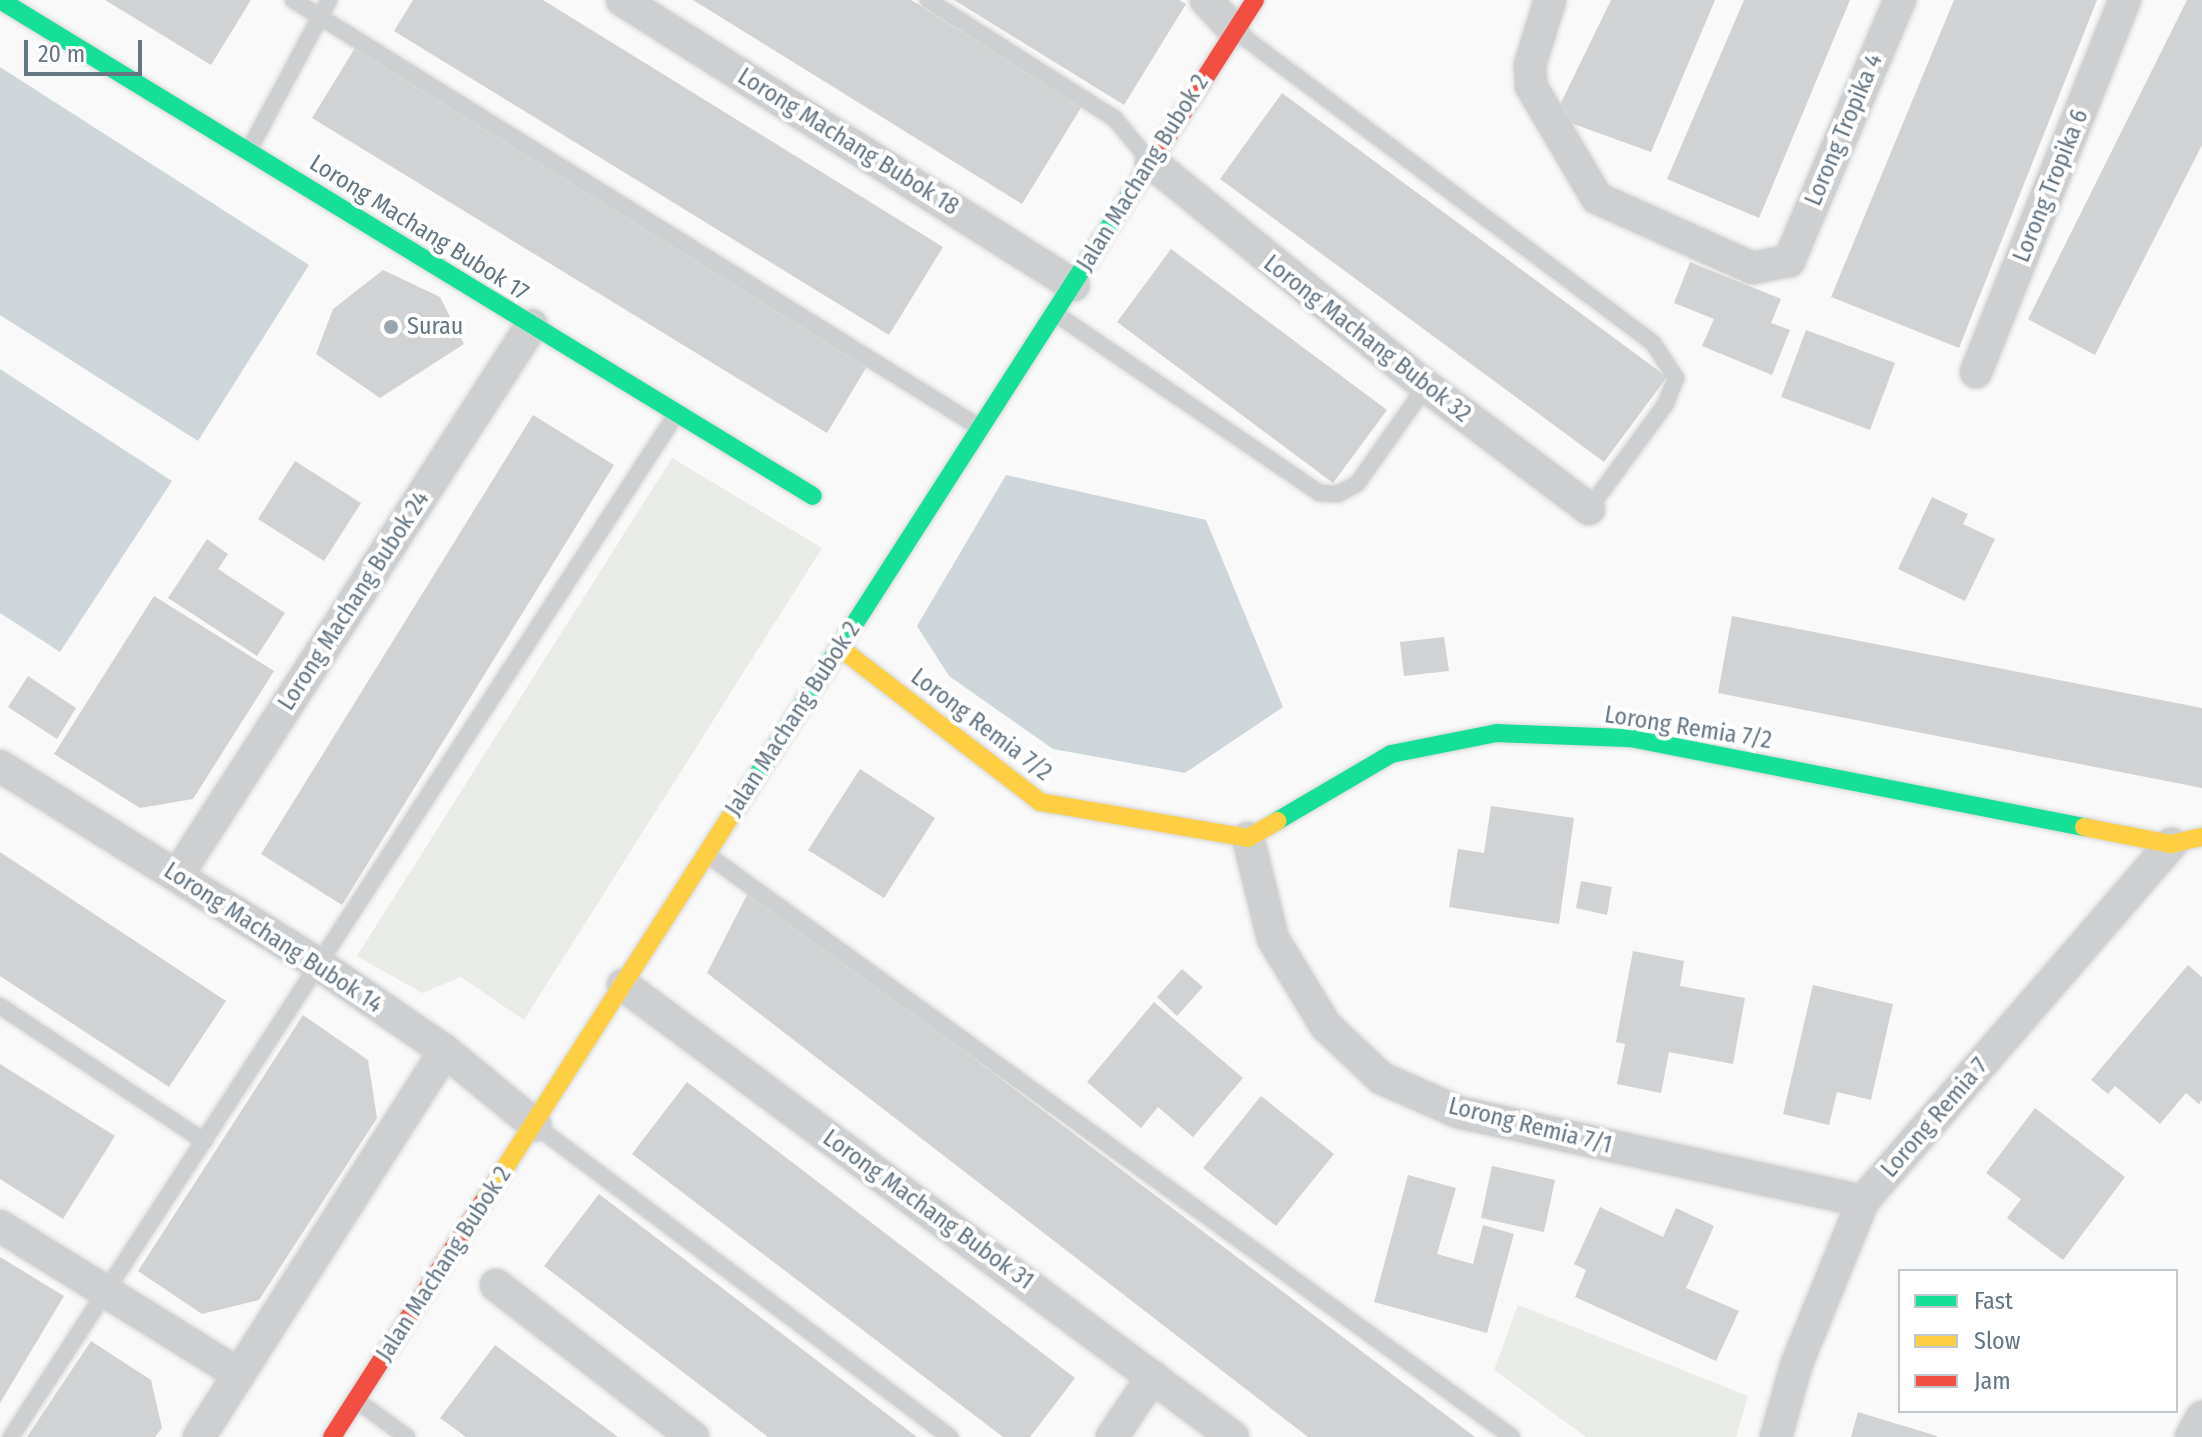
<!DOCTYPE html>
<html>
<head>
<meta charset="utf-8">
<style>
  body { margin:0 }
  #map { position:relative; width:2202px; height:1437px; overflow:hidden; background:#f9f9f9; font-family:"Fira Sans Condensed",sans-serif }
  div>[style] { position:absolute }
  .green>* { inset:0; background:#e8ebe6 }
  .water>* { inset:0; background:#ced6d9 }
  .building>* { inset:0; background:#d0d2d3 }
  .roads { filter:drop-shadow(0 0 2px #d5d6d7) drop-shadow(0 0 2px #d5d6d7) }
  .lane>* { height:16px; margin:-8px; padding:0 8px; transform-origin:8px; border-radius:8px; background:#cecfd0 }
  .street>* { height:32px; margin:-16px; padding:0 16px; transform-origin:16px; border-radius:16px; background:#cecfd0 }
  .fast>* { height:18px; margin:-9px; padding:0 9px; transform-origin:9px; border-radius:9px; background:#16e098 }
  .slow>* { height:18px; margin:-9px; padding:0 9px; transform-origin:9px; border-radius:9px; background:#ffcf43 }
  .jam>* { height:18px; margin:-9px; padding:0 9px; transform-origin:9px; border-radius:9px; background:#f24e42 }
  .dots>* { width:22px; height:22px; translate:-50% -50%; box-sizing:border-box; border:4px solid #fff; border-radius:50% }
  span { translate:-50% -50%; white-space:nowrap; text-align:center; line-height:1.15; -webkit-text-stroke:8px #fff; paint-order:stroke }
  .street-label { font-size:24px; color:#657683 }
  .poi-label { font-size:24px; color:#657683 }
  .left { translate:0 -50%; text-align:left }
  .legend { position:absolute; left:1898px; top:1269px; width:280px; height:144px; box-sizing:border-box; background:#fff; border:2px solid #c1c8cd; margin:0; padding:10px 14px; list-style:none; font-size:24px; color:#657683 }
  .legend li { display:flex; align-items:center; gap:16px; height:40px }
  .legend b { width:40px; border:2px solid #c1c8cd }
  .scale { position:absolute; left:24px; top:40px; width:118px; height:36px; box-sizing:border-box; border:4px solid #657683; border-top:0; padding-left:10px; font-size:24px; line-height:28px; white-space:nowrap; color:#657683; -webkit-text-stroke:6px #fff; paint-order:stroke }
</style>
</head>
<body>
<div id="map">
  <div class="green">
    <div style="clip-path:polygon(672px 458px,822px 548px,524px 1020px,461px 977px,422px 993px,357px 956px)"></div>
    <div style="clip-path:polygon(1518px 1305px,1748px 1396px,1736px 1437px,1586px 1437px,1494px 1370px)"></div>
  </div>
  <div class="water">
    <div style="clip-path:polygon(0 67px,309px 265px,198px 441px,0 315px)"></div>
    <div style="clip-path:polygon(0 369px,172px 481px,60px 652px,0 613px)"></div>
    <div style="clip-path:polygon(1006px 475px,1206px 520px,1283px 707px,1185px 773px,1053px 749px,949px 676px,917px 626px)"></div>
  </div>
  <div class="building">
    <div style="clip-path:polygon(105px 0,251px 0,211px 65px)"></div>
    <div style="clip-path:polygon(413px 0,543px 0,943px 247px,889px 335px,394px 31px)"></div>
    <div style="clip-path:polygon(693px 0,911px 0,1082px 106px,1022px 204px)"></div>
    <div style="clip-path:polygon(954px 0,1179px 0,1186px 4px,1124px 105px)"></div>
    <div style="clip-path:polygon(1611px 0,1715px 0,1651px 152px,1554px 117px)"></div>
    <div style="clip-path:polygon(1744px 0,1850px 0,1759px 218px,1667px 179px)"></div>
    <div style="clip-path:polygon(1954px 0,2097px 0,1959px 348px,1831px 297px)"></div>
    <div style="clip-path:polygon(2187px 0,2202px 0,2202px 145px,2095px 355px,2028px 319px)"></div>
    <div style="clip-path:polygon(355px 48px,869px 363px,827px 433px,312px 118px)"></div>
    <div style="clip-path:polygon(1282px 93px,1667px 377px,1604px 462px,1220px 179px)"></div>
    <div style="clip-path:polygon(1171px 249px,1387px 410px,1333px 483px,1117px 322px)"></div>
    <div style="clip-path:polygon(1690px 262px,1781px 299px,1771px 323px,1790px 330px,1772px 375px,1702px 346px,1714px 319px,1674px 303px)"></div>
    <div style="clip-path:polygon(383px 270px,440px 297px,464px 344px,380px 398px,316px 354px,333px 309px)"></div>
    <div style="clip-path:polygon(1806px 330px,1895px 363px,1870px 430px,1781px 397px)"></div>
    <div style="clip-path:polygon(533px 415px,614px 465px,342px 905px,261px 854px)"></div>
    <div style="clip-path:polygon(295px 461px,361px 503px,324px 561px,258px 519px)"></div>
    <div style="clip-path:polygon(1932px 497px,1968px 514px,1963px 524px,1995px 539px,1965px 601px,1898px 569px)"></div>
    <div style="clip-path:polygon(207px 539px,228px 554px,218px 569px,285px 613px,257px 656px,168px 598px)"></div>
    <div style="clip-path:polygon(154px 596px,274px 671px,193px 799px,140px 808px,54px 754px)"></div>
    <div style="clip-path:polygon(1732px 616px,2202px 708px,2202px 788px,1718px 693px)"></div>
    <div style="clip-path:polygon(1444px 637px,1449px 671px,1404px 676px,1400px 642px)"></div>
    <div style="clip-path:polygon(28px 676px,76px 708px,57px 739px,8px 707px)"></div>
    <div style="clip-path:polygon(860px 769px,935px 818px,884px 898px,808px 850px)"></div>
    <div style="clip-path:polygon(1491px 806px,1574px 818px,1559px 924px,1449px 907px,1458px 849px,1484px 853px)"></div>
    <div style="clip-path:polygon(0 852px,226px 1001px,169px 1087px,0 976px)"></div>
    <div style="clip-path:polygon(1581px 881px,1612px 887px,1607px 915px,1576px 908px)"></div>
    <div style="clip-path:polygon(750px 889px,1475px 1437px,1308px 1437px,707px 973px)"></div>
    <div style="clip-path:polygon(1633px 951px,1684px 961px,1680px 986px,1745px 998px,1733px 1064px,1669px 1052px,1661px 1093px,1617px 1084px,1625px 1044px,1616px 1042px)"></div>
    <div style="clip-path:polygon(2188px 965px,2202px 977px,2202px 1100px,2199px 1104px,2186px 1093px,2160px 1124px,2115px 1086px,2108px 1094px,2091px 1080px)"></div>
    <div style="clip-path:polygon(1182px 969px,1203px 987px,1177px 1016px,1157px 997px)"></div>
    <div style="clip-path:polygon(1813px 985px,1893px 1004px,1871px 1100px,1837px 1092px,1829px 1125px,1783px 1114px)"></div>
    <div style="clip-path:polygon(1154px 1002px,1243px 1078px,1193px 1137px,1158px 1107px,1141px 1128px,1087px 1082px)"></div>
    <div style="clip-path:polygon(303px 1015px,368px 1060px,377px 1118px,259px 1300px,202px 1314px,138px 1271px)"></div>
    <div style="clip-path:polygon(0 1064px,115px 1136px,63px 1219px,0 1179px)"></div>
    <div style="clip-path:polygon(687px 1082px,1075px 1378px,1030px 1437px,1003px 1437px,632px 1154px)"></div>
    <div style="clip-path:polygon(1261px 1096px,1334px 1154px,1276px 1226px,1203px 1168px)"></div>
    <div style="clip-path:polygon(2035px 1108px,2125px 1177px,2063px 1260px,2007px 1218px,2021px 1199px,1986px 1173px)"></div>
    <div style="clip-path:polygon(1492px 1166px,1555px 1180px,1544px 1232px,1481px 1218px)"></div>
    <div style="clip-path:polygon(1408px 1175px,1456px 1188px,1437px 1254px,1473px 1264px,1483px 1225px,1514px 1234px,1487px 1333px,1374px 1302px)"></div>
    <div style="clip-path:polygon(599px 1194px,917px 1437px,768px 1437px,544px 1266px)"></div>
    <div style="clip-path:polygon(1600px 1207px,1663px 1237px,1676px 1208px,1714px 1226px,1686px 1288px,1739px 1311px,1716px 1361px,1575px 1297px,1586px 1270px,1574px 1264px)"></div>
    <div style="clip-path:polygon(0 1257px,64px 1296px,0 1403px)"></div>
    <div style="clip-path:polygon(91px 1341px,151px 1380px,162px 1428px,155px 1437px,27px 1437px)"></div>
    <div style="clip-path:polygon(495px 1345px,618px 1437px,466px 1437px,440px 1418px)"></div>
    <div style="clip-path:polygon(1858px 1412px,1937px 1436px,1937px 1437px,1851px 1437px)"></div>
  </div>
  <div class="roads">
    <div class="lane">
      <div style="left:293px;top:0;width:808px;rotate:31.9deg"></div>
      <div style="left:928px;top:0;width:220px;rotate:32.4deg"></div>
      <div style="left:1114px;top:118px;width:56px;rotate:50.1deg"></div>
      <div style="left:1237px;top:32px;width:519px;rotate:36.78deg"></div>
      <div style="left:1653px;top:343px;width:42px;rotate:56.7deg"></div>
      <div style="left:1676px;top:378px;width:29px;rotate:112deg"></div>
      <div style="left:1665px;top:405px;width:129px;rotate:126.2deg"></div>
      <div style="left:249px;top:150px;width:170px;rotate:-61.9deg"></div>
      <div style="left:1056px;top:314px;width:318px;rotate:34.2deg"></div>
      <div style="left:1319px;top:493px;width:19px;rotate:3deg"></div>
      <div style="left:1338px;top:494px;width:21px;rotate:-28deg"></div>
      <div style="left:1357px;top:484px;width:120px;rotate:-54.9deg"></div>
      <div style="left:709px;top:856px;width:991px;rotate:35.89deg"></div>
      <div style="left:0;top:1006px;width:245px;rotate:33.5deg"></div>
      <div style="left:536px;top:1126px;width:518px;rotate:36.91deg"></div>
      <div style="left:356px;top:1400px;width:63px;rotate:36deg"></div>
      <div style="left:11px;top:1437px;width:1218px;rotate:-56.96deg"></div>
    </div>
    <div class="street">
      <div style="left:622px;top:0;width:534px;rotate:32.29deg"></div>
      <div style="left:1206px;top:0;width:40px;rotate:47deg"></div>
      <div style="left:1550px;top:0;width:68px;rotate:107.1deg"></div>
      <div style="left:1530px;top:65px;width:21px;rotate:87deg"></div>
      <div style="left:1531px;top:86px;width:130px;rotate:59.5deg"></div>
      <div style="left:1597px;top:198px;width:170px;rotate:24.3deg"></div>
      <div style="left:1752px;top:268px;width:38px;rotate:-11deg"></div>
      <div style="left:1789px;top:261px;width:284px;rotate:-67deg"></div>
      <div style="left:1151px;top:162px;width:355px;rotate:39.2deg"></div>
      <div style="left:1426px;top:386px;width:204px;rotate:37deg"></div>
      <div style="left:1976px;top:372px;width:401px;rotate:-68.2deg"></div>
      <div style="left:0;top:766px;width:375px;rotate:31.9deg"></div>
      <div style="left:318px;top:964px;width:154px;rotate:34.4deg"></div>
      <div style="left:445px;top:1051px;width:117px;rotate:39.4deg"></div>
      <div style="left:1248px;top:838px;width:104px;rotate:76.1deg"></div>
      <div style="left:1273px;top:939px;width:102px;rotate:58.7deg"></div>
      <div style="left:1326px;top:1026px;width:76px;rotate:43.4deg"></div>
      <div style="left:1381px;top:1078px;width:84px;rotate:23.8deg"></div>
      <div style="left:1458px;top:1112px;width:415px;rotate:12.4deg"></div>
      <div style="left:177px;top:876px;width:655px;rotate:-57.21deg"></div>
      <div style="left:623px;top:985px;width:759px;rotate:36.54deg"></div>
      <div style="left:0;top:1226px;width:281px;rotate:31.8deg"></div>
      <div style="left:496px;top:1285px;width:249px;rotate:37.7deg"></div>
      <div style="left:199px;top:1437px;width:458px;rotate:-57.5deg"></div>
      <div style="left:1112px;top:1437px;width:73px;rotate:-56.1deg"></div>
      <div style="left:1776px;top:1437px;width:77px;rotate:-74.2deg"></div>
      <div style="left:1797px;top:1363px;width:175px;rotate:-67.8deg"></div>
      <div style="left:1863px;top:1201px;width:472px;rotate:-49.2deg"></div>
      <div style="left:2191px;top:1437px;width:23px;rotate:-61deg"></div>
    </div>
    <div class="fast">
      <div style="left:0;top:0;width:952px;rotate:31.39deg"></div>
      <div style="left:733px;top:813px;width:777px;rotate:-57.29deg"></div>
      <div style="left:1277px;top:821px;width:132px;rotate:-30.4deg"></div>
      <div style="left:1391px;top:754px;width:108px;rotate:-11.2deg"></div>
      <div style="left:1497px;top:733px;width:133px;rotate:2.2deg"></div>
      <div style="left:1630px;top:738px;width:463px;rotate:11.1deg"></div>
    </div>
    <div class="slow">
      <div style="left:839px;top:647px;width:254px;rotate:37.6deg"></div>
      <div style="left:1040px;top:802px;width:211px;rotate:9.8deg"></div>
      <div style="left:1248px;top:838px;width:34px;rotate:-30deg"></div>
      <div style="left:2084px;top:827px;width:89px;rotate:11.1deg"></div>
      <div style="left:2171px;top:844px;width:32px;rotate:-13deg"></div>
      <div style="left:483px;top:1202px;width:462px;rotate:-57.3deg"></div>
    </div>
    <div class="jam">
      <div style="left:1153px;top:159px;width:189px;rotate:-57.3deg"></div>
      <div style="left:332px;top:1437px;width:279px;rotate:-57.3deg"></div>
    </div>
  </div>
  <div class="dots">
    <div style="left:391px;top:327px;background:#99a4ac"></div>
  </div>
  <div class="street-label">
    <span style="left:1844px;top:130px;rotate:-67deg">Lorong Tropika 4</span>
    <span style="left:848px;top:142px;rotate:32deg">Lorong Machang Bubok 18</span>
    <span style="left:1143px;top:173px;rotate:-58deg">Jalan Machang Bubok 2</span>
    <span style="left:2051px;top:186px;rotate:-68deg">Lorong Tropika 6</span>
    <span style="left:419px;top:228px;rotate:32deg">Lorong Machang Bubok 17</span>
    <span style="left:1367px;top:339px;rotate:38deg">Lorong Machang Bubok 32</span>
    <span style="left:354px;top:601px;rotate:-57deg">Lorong Machang Bubok 24</span>
    <span style="left:793px;top:719px;rotate:-57deg">Jalan Machang Bubok 2</span>
    <span style="left:981px;top:725px;rotate:37deg">Lorong Remia 7/2</span>
    <span style="left:1688px;top:728px;rotate:9deg">Lorong Remia 7/2</span>
    <span style="left:273px;top:938px;rotate:33deg">Lorong Machang Bubok 14</span>
    <span style="left:1935px;top:1118px;rotate:-49deg">Lorong Remia 7</span>
    <span style="left:1530px;top:1126px;rotate:14deg">Lorong Remia 7/1</span>
    <span style="left:928px;top:1210px;rotate:36deg">Lorong Machang Bubok 31</span>
    <span style="left:444px;top:1264px;rotate:-57deg">Jalan Machang Bubok 2</span>
  </div>
  <div class="poi-label">
    <span class="left" style="left:407px;top:327px">Surau</span>
  </div>
  <ul class="legend">
  <li><b style="height:10px;background:#16e098"></b>Fast</li>
  <li><b style="height:10px;background:#ffcf43"></b>Slow</li>
  <li><b style="height:10px;background:#f24e42"></b>Jam</li>
  </ul>
  <div class="scale">20 m</div>
</div>
</body>
</html>
